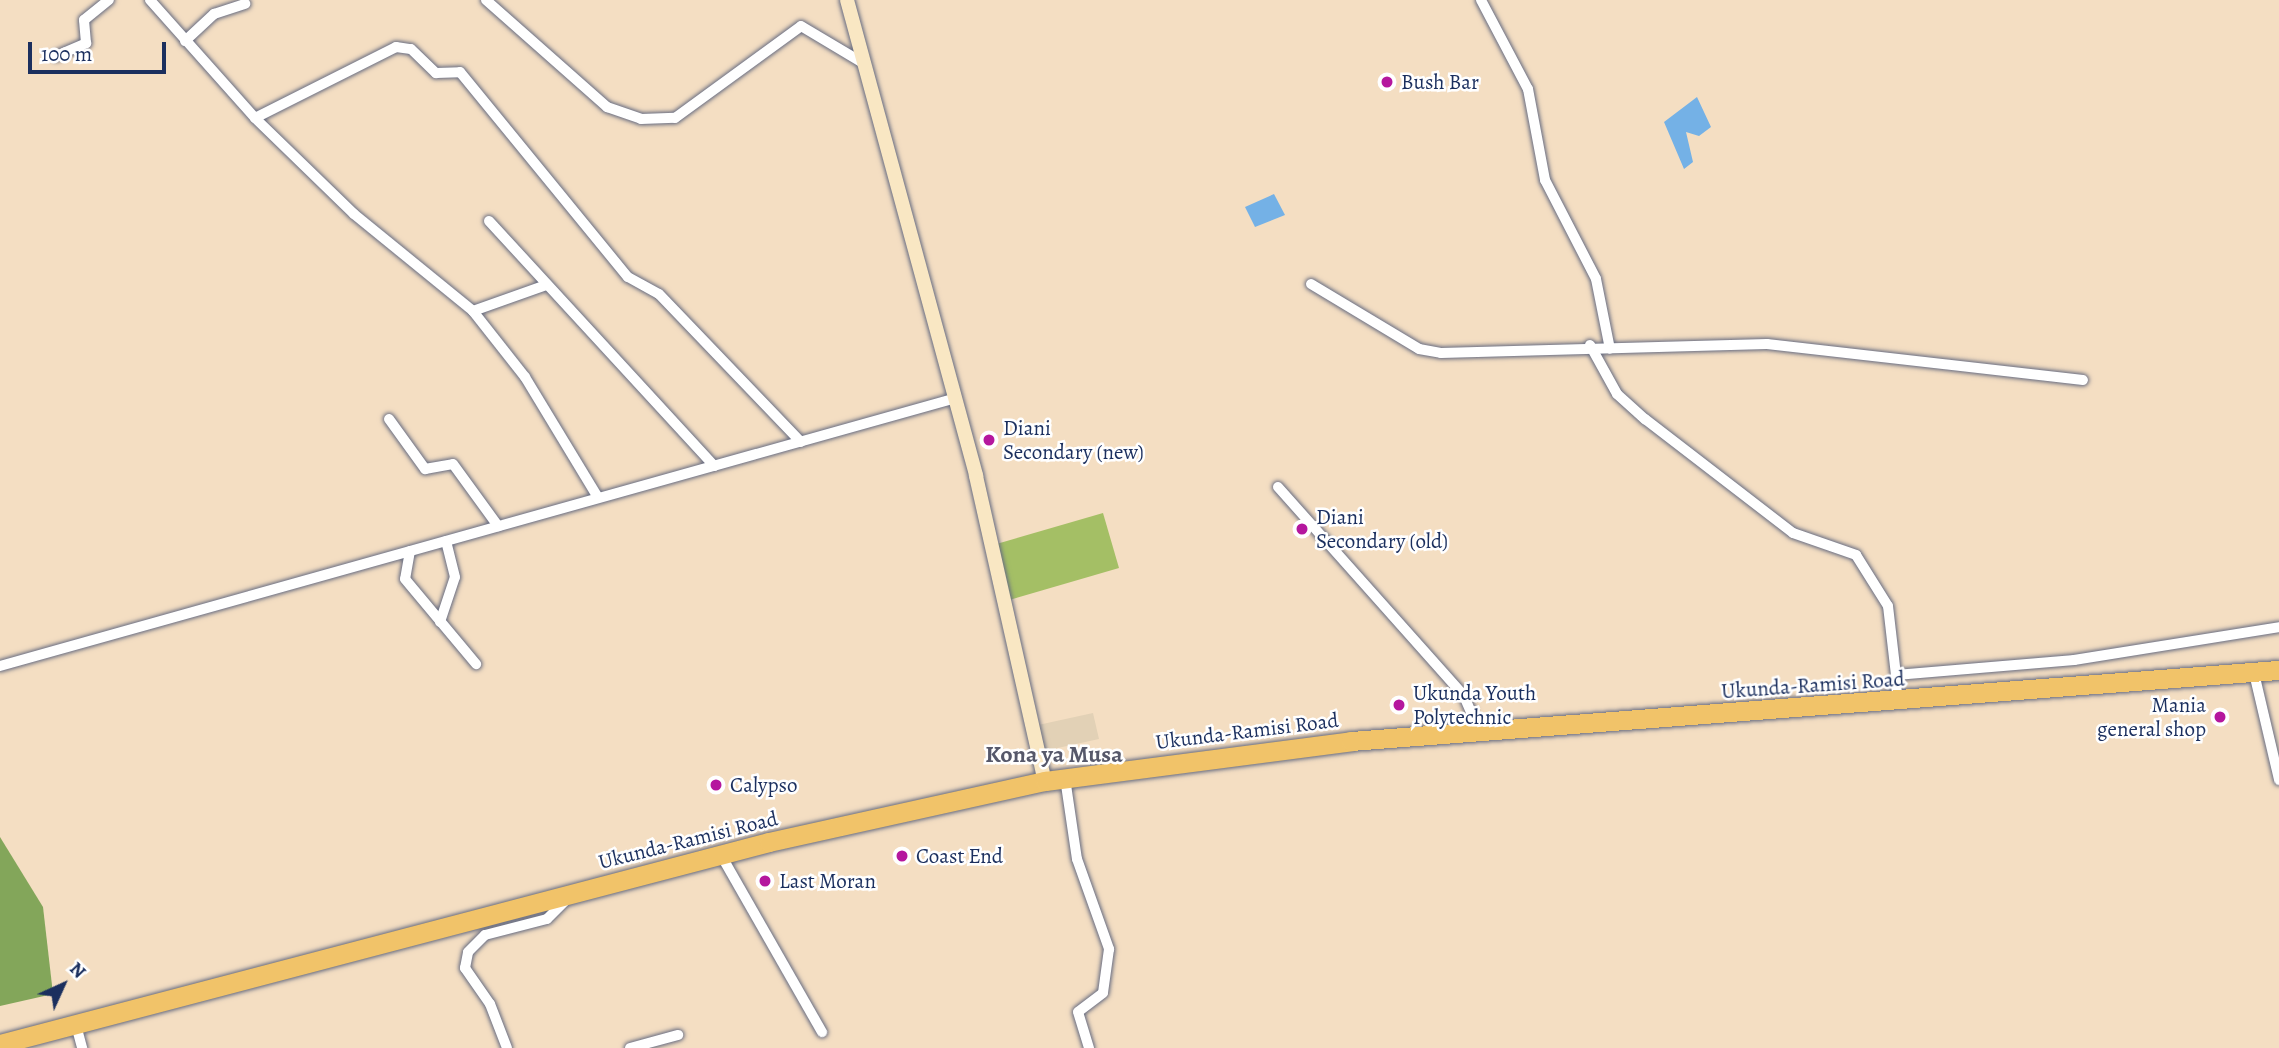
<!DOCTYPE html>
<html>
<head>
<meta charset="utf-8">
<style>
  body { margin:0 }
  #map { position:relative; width:2279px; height:1048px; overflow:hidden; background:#f4dec2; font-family:Alegreya,serif }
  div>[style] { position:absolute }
  .built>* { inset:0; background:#e2d1b6 }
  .green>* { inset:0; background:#a4bf65 }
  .forest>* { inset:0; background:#83a65a }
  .water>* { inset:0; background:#74b1e6 }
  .roads { filter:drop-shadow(0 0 2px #676c81) drop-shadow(0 0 2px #676c81) }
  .street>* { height:10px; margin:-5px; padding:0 5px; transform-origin:5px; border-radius:5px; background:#fff }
  .secondary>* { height:14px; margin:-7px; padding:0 7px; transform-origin:7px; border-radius:7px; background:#f9e7c3 }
  .highway>* { height:19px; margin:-9.5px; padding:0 9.5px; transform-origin:9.5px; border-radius:9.5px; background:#f1c369 }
  .dots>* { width:19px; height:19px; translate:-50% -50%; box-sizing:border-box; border:4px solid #fff; border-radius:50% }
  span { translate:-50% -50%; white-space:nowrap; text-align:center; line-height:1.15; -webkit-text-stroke:5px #fff; paint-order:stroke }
  .poi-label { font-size:21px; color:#1b2f5e }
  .left { translate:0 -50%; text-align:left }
  .right { translate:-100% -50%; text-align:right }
  .street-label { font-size:21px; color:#1b2f5e }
  .quarter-label { font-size:24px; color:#56586a; font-weight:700 }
  .north { position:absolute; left:28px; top:950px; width:70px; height:70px; -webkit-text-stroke:5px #fff; paint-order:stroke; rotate:45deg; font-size:19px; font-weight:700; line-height:28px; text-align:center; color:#1b2f5e }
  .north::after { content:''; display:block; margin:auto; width:24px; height:32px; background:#1b2f5e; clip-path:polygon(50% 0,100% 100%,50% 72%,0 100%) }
  .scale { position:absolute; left:28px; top:42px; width:138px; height:32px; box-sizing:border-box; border:4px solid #1b2f5e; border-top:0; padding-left:9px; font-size:21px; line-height:24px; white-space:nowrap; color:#1b2f5e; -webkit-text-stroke:5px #fff; paint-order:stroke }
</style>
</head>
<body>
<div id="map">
  <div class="built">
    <div style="clip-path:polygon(1093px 713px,1099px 739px,1044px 751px,1038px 725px)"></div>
  </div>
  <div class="green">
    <div style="clip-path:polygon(1103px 513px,1119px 568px,1009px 600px,993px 545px)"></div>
  </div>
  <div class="forest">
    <div style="clip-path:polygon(0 837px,43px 907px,53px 994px,0 1006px)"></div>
  </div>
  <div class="water">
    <div style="clip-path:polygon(1697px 97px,1711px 127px,1699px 136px,1686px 132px,1693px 162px,1684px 169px,1664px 122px)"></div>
    <div style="clip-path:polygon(1274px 194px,1285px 215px,1255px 227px,1245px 207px)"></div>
  </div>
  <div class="roads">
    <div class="street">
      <div style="left:150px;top:0;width:158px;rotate:48.3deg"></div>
      <div style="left:255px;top:118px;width:138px;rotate:44.1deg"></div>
      <div style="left:354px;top:214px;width:154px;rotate:39.2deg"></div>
      <div style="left:473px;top:311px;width:84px;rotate:51.8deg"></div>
      <div style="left:525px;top:377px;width:139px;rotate:58.8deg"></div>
      <div style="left:486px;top:0;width:162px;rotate:41.5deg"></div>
      <div style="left:607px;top:107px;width:36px;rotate:19deg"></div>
      <div style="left:641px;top:119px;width:34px;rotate:-2deg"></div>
      <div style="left:675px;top:118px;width:156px;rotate:-36.1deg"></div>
      <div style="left:801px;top:26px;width:72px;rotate:30.8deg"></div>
      <div style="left:1481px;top:0;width:101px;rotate:62.2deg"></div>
      <div style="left:1528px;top:89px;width:93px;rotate:79.4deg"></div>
      <div style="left:1545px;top:180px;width:111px;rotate:62.7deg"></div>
      <div style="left:1596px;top:279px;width:71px;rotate:78.7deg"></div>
      <div style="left:185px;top:41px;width:40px;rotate:-43deg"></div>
      <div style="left:214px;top:14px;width:33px;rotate:-18deg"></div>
      <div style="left:56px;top:56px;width:33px;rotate:-23deg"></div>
      <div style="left:86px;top:43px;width:23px;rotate:-95deg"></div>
      <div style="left:84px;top:20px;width:32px;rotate:-39deg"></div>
      <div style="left:255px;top:118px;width:158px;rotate:-26.7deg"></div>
      <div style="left:396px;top:47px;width:15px;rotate:8deg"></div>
      <div style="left:411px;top:49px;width:35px;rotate:44deg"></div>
      <div style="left:436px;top:73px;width:24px;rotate:-2deg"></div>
      <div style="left:460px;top:72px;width:265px;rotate:50.7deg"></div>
      <div style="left:628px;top:277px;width:35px;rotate:29deg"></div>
      <div style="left:659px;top:294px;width:205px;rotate:46.2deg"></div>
      <div style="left:489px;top:221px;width:333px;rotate:47.4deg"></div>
      <div style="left:1311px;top:284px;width:126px;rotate:31deg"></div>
      <div style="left:1419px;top:349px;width:22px;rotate:10deg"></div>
      <div style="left:1441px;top:353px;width:326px;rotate:-1.6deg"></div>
      <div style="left:1767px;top:344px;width:318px;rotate:6.5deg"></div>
      <div style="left:473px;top:311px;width:77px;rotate:-19.6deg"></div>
      <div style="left:1590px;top:345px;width:56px;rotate:61.1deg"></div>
      <div style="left:1617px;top:394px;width:38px;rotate:42deg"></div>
      <div style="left:1645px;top:419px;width:187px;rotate:37.6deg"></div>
      <div style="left:1793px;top:533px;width:67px;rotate:19.2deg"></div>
      <div style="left:1856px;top:555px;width:60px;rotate:57.9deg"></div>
      <div style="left:1888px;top:606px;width:69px;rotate:83.4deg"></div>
      <div style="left:389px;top:419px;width:62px;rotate:54.2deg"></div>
      <div style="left:425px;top:469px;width:28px;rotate:-10deg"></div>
      <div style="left:453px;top:464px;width:77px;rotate:54deg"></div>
      <div style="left:1278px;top:487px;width:280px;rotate:48.3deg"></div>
      <div style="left:1464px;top:696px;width:40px;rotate:66.6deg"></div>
      <div style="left:410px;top:551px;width:28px;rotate:100deg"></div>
      <div style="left:405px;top:579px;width:111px;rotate:50.1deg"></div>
      <div style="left:440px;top:622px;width:47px;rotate:-71.6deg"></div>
      <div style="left:455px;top:577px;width:37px;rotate:-104deg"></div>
      <div style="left:0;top:666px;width:993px;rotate:-15.66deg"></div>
      <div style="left:2254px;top:673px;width:110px;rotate:76.8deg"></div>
      <div style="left:1897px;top:701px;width:26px;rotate:-92deg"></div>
      <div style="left:1896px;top:675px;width:179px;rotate:-4.8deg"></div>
      <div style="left:2074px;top:660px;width:208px;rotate:-9.1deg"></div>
      <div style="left:1065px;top:778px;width:82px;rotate:81.6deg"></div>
      <div style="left:1077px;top:859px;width:96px;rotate:70.4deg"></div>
      <div style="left:1109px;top:949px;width:44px;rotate:97.8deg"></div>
      <div style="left:1103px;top:993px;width:31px;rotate:143deg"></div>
      <div style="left:1078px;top:1012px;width:38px;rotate:73deg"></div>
      <div style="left:721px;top:855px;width:204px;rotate:60.3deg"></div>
      <div style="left:76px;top:1025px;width:24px;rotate:75deg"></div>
      <div style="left:507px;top:1048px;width:47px;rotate:-111.1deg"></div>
      <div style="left:490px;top:1004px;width:44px;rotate:-124.8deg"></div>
      <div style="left:465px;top:968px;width:16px;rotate:-79deg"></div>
      <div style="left:468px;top:952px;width:24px;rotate:-45deg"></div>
      <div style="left:485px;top:935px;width:64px;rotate:-14.5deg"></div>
      <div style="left:547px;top:919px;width:33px;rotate:-45deg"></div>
      <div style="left:630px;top:1048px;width:50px;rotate:-15.2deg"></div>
    </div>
    <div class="secondary">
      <div style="left:847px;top:0;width:493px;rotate:74.8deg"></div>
      <div style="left:976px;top:476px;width:313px;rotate:77.3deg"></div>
    </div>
    <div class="highway">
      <div style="left:0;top:1044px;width:795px;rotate:-14.72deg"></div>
      <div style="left:769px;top:842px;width:283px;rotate:-12.5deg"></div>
      <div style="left:1045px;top:781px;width:309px;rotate:-7.4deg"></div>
      <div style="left:1351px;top:741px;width:931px;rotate:-4.38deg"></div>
    </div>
  </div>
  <div class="dots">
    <div style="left:1387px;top:82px;background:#b5179e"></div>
    <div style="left:989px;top:440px;background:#b5179e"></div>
    <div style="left:1302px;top:529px;background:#b5179e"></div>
    <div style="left:1399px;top:705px;background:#b5179e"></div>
    <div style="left:2220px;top:717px;background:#b5179e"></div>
    <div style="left:716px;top:785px;background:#b5179e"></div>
    <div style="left:902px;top:856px;background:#b5179e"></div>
    <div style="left:765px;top:881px;background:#b5179e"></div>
  </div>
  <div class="poi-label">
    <span class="left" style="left:1401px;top:82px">Bush Bar</span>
    <span class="left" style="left:1003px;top:440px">Diani<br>Secondary (new)</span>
    <span class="left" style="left:1316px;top:529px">Diani<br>Secondary (old)</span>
    <span class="left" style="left:1413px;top:705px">Ukunda Youth<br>Polytechnic</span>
    <span class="right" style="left:2206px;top:717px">Mania<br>general shop</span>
    <span class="left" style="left:730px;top:785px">Calypso</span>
    <span class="left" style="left:916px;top:856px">Coast End</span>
    <span class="left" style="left:779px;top:881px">Last Moran</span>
  </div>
  <div class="street-label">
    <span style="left:1813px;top:685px;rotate:-4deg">Ukunda-Ramisi Road</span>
    <span style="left:1247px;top:731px;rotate:-7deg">Ukunda-Ramisi Road</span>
    <span style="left:688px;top:840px;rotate:-14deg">Ukunda-Ramisi Road</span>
  </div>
  <div class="quarter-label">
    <span style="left:1054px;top:755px">Kona ya Musa</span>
  </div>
  <div class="north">N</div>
  <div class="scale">100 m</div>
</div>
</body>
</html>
